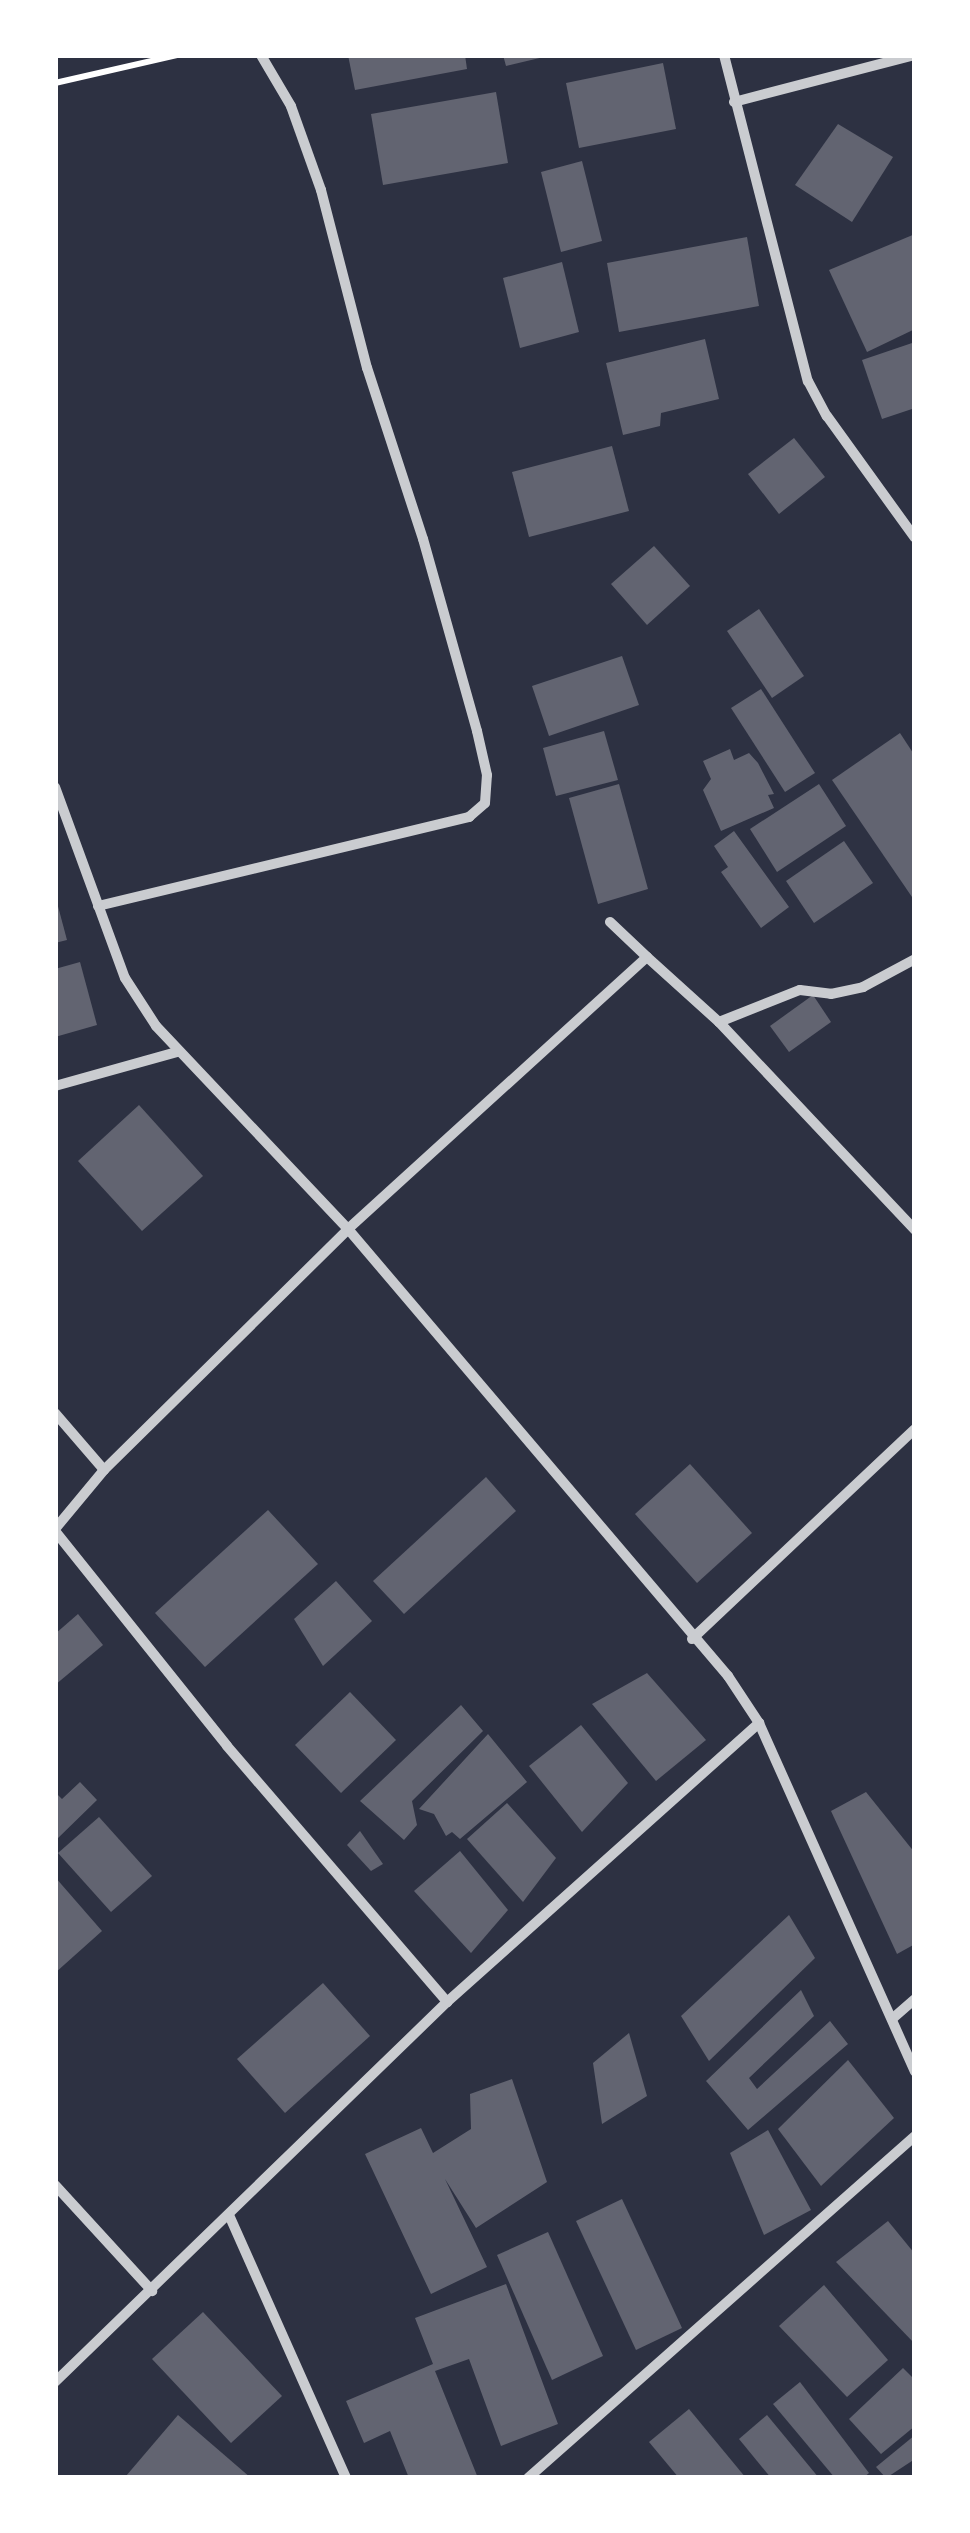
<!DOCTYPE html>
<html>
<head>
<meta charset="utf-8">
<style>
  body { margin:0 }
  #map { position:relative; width:970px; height:2533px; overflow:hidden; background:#2d3142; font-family:"PT Sans Narrow",sans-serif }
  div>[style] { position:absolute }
  .building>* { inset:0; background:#626471 }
  .path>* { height:6px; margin:-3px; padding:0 3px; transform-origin:3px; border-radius:3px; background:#fff }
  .minor>* { height:10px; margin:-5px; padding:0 5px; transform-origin:5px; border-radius:5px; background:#caccd0 }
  span { translate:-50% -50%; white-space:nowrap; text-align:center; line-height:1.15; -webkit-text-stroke:8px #fff; paint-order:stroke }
  .frame { position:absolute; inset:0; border:58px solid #fff; pointer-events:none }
</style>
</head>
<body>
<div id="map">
  <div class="building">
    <div style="clip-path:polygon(348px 55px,465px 55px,467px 69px,355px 90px)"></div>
    <div style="clip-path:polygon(503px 55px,548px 55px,548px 56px,506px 66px)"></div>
    <div style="clip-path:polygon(663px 63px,676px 129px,579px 148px,566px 83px)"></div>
    <div style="clip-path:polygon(496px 92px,508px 163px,383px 185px,371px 114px)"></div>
    <div style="clip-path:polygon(838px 124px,893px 157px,852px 222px,795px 185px)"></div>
    <div style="clip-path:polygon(582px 161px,602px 241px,561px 252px,541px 172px)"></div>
    <div style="clip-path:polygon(915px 234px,915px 329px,867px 352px,829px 270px)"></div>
    <div style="clip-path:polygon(747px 237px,759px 306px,619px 332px,607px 263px)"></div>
    <div style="clip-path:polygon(562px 262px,579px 332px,520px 348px,503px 278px)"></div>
    <div style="clip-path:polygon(705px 339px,719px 399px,661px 413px,660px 426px,623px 435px,606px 363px)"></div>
    <div style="clip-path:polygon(915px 342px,915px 408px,882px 419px,862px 360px)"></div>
    <div style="clip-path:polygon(794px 438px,825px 477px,779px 514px,748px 474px)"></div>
    <div style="clip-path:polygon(612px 446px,629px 511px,529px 537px,512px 472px)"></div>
    <div style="clip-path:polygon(654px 546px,690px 586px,647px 625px,611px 584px)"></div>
    <div style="clip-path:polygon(759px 609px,804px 676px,772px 698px,727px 631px)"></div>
    <div style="clip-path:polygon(622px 656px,639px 705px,549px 736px,532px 686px)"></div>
    <div style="clip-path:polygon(761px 689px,815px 773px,785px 792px,731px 708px)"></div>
    <div style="clip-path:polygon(604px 731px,618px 780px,556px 796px,543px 748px)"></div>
    <div style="clip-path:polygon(900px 733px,915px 756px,912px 897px,832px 780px)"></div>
    <div style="clip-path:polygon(730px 749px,734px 760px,749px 753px,758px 763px,774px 794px,768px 795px,774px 808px,721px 831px,703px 790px,711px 779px,703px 761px)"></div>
    <div style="clip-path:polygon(619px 784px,648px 889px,598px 904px,569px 798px)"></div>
    <div style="clip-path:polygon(819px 784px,846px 826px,777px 872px,750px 829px)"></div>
    <div style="clip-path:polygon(734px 831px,789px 907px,761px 928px,721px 872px,728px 867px,714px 846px)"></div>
    <div style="clip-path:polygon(844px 841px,873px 883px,814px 923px,786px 881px)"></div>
    <div style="clip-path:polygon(55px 895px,67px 940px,55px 943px)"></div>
    <div style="clip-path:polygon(80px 962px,97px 1025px,55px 1037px,55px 969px)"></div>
    <div style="clip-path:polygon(813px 995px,831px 1022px,789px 1052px,770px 1026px)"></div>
    <div style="clip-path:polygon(139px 1105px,203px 1176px,142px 1231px,78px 1161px)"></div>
    <div style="clip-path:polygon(690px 1464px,752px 1533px,697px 1583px,635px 1514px)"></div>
    <div style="clip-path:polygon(486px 1477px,516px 1511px,404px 1614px,373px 1581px)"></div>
    <div style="clip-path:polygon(268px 1510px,318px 1564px,205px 1667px,155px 1613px)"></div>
    <div style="clip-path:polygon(336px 1581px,372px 1621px,323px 1666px,294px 1619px)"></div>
    <div style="clip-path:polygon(78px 1614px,103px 1645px,55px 1685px,55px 1634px)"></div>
    <div style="clip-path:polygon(647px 1673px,706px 1740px,656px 1781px,592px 1704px)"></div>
    <div style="clip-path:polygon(350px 1692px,396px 1740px,341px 1793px,295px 1745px)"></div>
    <div style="clip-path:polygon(461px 1705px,483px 1731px,412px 1801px,417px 1825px,404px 1840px,360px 1801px)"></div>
    <div style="clip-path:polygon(581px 1725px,628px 1783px,582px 1832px,529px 1766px)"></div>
    <div style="clip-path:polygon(488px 1734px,527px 1782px,460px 1839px,452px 1832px,446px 1836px,434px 1814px,419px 1809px)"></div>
    <div style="clip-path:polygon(80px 1782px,97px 1800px,55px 1841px,55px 1792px,62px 1799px)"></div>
    <div style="clip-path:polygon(866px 1792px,915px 1853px,915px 1944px,897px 1954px,831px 1811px)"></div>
    <div style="clip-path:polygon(507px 1803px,556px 1858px,523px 1902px,467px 1839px)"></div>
    <div style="clip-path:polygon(99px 1817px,152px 1876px,111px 1912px,58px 1853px)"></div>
    <div style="clip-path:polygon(360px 1831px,383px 1864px,371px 1871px,347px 1845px)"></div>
    <div style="clip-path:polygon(460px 1851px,508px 1910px,471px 1953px,414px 1891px)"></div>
    <div style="clip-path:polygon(55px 1877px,102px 1931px,55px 1973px)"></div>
    <div style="clip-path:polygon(789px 1915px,815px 1958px,709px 2061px,681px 2016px)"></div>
    <div style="clip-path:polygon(323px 1983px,370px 2036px,285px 2113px,237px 2059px)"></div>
    <div style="clip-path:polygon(801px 1990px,814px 2016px,749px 2078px,757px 2089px,830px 2021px,848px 2044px,748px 2130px,706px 2081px)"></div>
    <div style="clip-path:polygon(629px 2033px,647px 2096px,602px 2124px,593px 2063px)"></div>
    <div style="clip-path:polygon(848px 2060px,894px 2118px,821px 2186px,778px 2129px)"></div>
    <div style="clip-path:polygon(512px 2079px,547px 2182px,476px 2228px,445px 2179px,487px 2267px,431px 2294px,365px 2154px,421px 2128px,433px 2153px,471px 2129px,470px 2094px)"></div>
    <div style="clip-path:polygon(768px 2130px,811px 2210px,764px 2235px,730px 2153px)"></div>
    <div style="clip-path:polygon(622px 2199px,682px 2328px,636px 2350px,576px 2221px)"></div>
    <div style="clip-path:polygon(888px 2221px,915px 2254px,915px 2344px,836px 2262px)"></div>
    <div style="clip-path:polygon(548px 2232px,603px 2356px,552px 2380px,497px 2255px)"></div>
    <div style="clip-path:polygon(506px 2284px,558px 2424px,501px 2446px,469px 2359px,435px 2371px,478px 2478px,409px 2478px,390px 2431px,364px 2443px,346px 2401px,433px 2364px,415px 2318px)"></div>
    <div style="clip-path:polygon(824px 2285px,888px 2360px,847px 2397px,779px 2326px)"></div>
    <div style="clip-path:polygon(203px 2312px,282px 2396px,231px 2443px,152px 2359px)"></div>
    <div style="clip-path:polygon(903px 2368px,915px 2380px,915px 2426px,881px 2454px,849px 2419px)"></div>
    <div style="clip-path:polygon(800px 2382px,869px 2473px,863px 2478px,835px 2478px,773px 2404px)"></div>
    <div style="clip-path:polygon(689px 2409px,746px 2478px,679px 2478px,649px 2442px)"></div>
    <div style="clip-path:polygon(178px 2415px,251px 2478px,126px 2476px)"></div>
    <div style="clip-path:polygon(767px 2415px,819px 2478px,771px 2478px,739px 2439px)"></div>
    <div style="clip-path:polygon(915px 2435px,915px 2459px,886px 2478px,876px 2467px)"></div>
  </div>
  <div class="path">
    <div style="left:55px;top:83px;width:125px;rotate:-12.9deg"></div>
  </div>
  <div class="minor">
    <div style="left:724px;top:55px;width:337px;rotate:75.6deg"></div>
    <div style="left:808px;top:381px;width:40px;rotate:62deg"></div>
    <div style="left:827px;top:416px;width:150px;rotate:54.2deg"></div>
    <div style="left:734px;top:102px;width:186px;rotate:-14.6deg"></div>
    <div style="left:55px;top:787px;width:203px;rotate:69.9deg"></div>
    <div style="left:125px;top:978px;width:57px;rotate:57.1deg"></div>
    <div style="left:156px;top:1026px;width:279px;rotate:46.6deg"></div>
    <div style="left:348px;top:1229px;width:587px;rotate:49.63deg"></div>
    <div style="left:728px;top:1676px;width:56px;rotate:56.6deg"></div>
    <div style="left:759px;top:1723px;width:382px;rotate:65.9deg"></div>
    <div style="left:98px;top:906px;width:382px;rotate:-13.5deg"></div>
    <div style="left:469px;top:817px;width:21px;rotate:-41deg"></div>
    <div style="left:485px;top:803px;width:28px;rotate:-86deg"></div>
    <div style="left:487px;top:775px;width:45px;rotate:-102.8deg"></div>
    <div style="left:477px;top:731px;width:199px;rotate:-105.7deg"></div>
    <div style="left:423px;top:539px;width:180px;rotate:-108.1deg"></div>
    <div style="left:367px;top:368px;width:184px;rotate:-104.5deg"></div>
    <div style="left:321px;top:190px;width:89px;rotate:-109.7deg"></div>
    <div style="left:291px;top:106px;width:59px;rotate:-120.5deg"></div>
    <div style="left:647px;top:957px;width:97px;rotate:42.1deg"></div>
    <div style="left:719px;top:1022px;width:286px;rotate:46.7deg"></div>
    <div style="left:719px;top:1022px;width:87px;rotate:-21.6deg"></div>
    <div style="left:800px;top:990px;width:31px;rotate:7deg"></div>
    <div style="left:831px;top:994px;width:33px;rotate:-12deg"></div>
    <div style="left:863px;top:987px;width:59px;rotate:-28.3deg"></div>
    <div style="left:55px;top:1086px;width:127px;rotate:-15.6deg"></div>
    <div style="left:55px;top:1413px;width:75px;rotate:49.3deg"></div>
    <div style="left:55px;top:1529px;width:77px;rotate:-50.3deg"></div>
    <div style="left:104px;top:1470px;width:343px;rotate:-44.6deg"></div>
    <div style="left:348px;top:1229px;width:404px;rotate:-42.3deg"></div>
    <div style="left:647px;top:957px;width:51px;rotate:-136.6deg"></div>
    <div style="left:55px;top:1531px;width:275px;rotate:51.3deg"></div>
    <div style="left:227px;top:1746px;width:338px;rotate:49.3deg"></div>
    <div style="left:692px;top:1639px;width:306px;rotate:-43.3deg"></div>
    <div style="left:892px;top:2019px;width:30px;rotate:-41deg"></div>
    <div style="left:55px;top:2185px;width:144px;rotate:47.5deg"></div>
    <div style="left:229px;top:2215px;width:288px;rotate:66deg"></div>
    <div style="left:55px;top:2382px;width:546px;rotate:-44.11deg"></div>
    <div style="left:447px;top:2002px;width:419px;rotate:-41.8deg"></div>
    <div style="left:528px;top:2478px;width:516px;rotate:-41.47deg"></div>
  </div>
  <div class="frame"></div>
</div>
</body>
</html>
